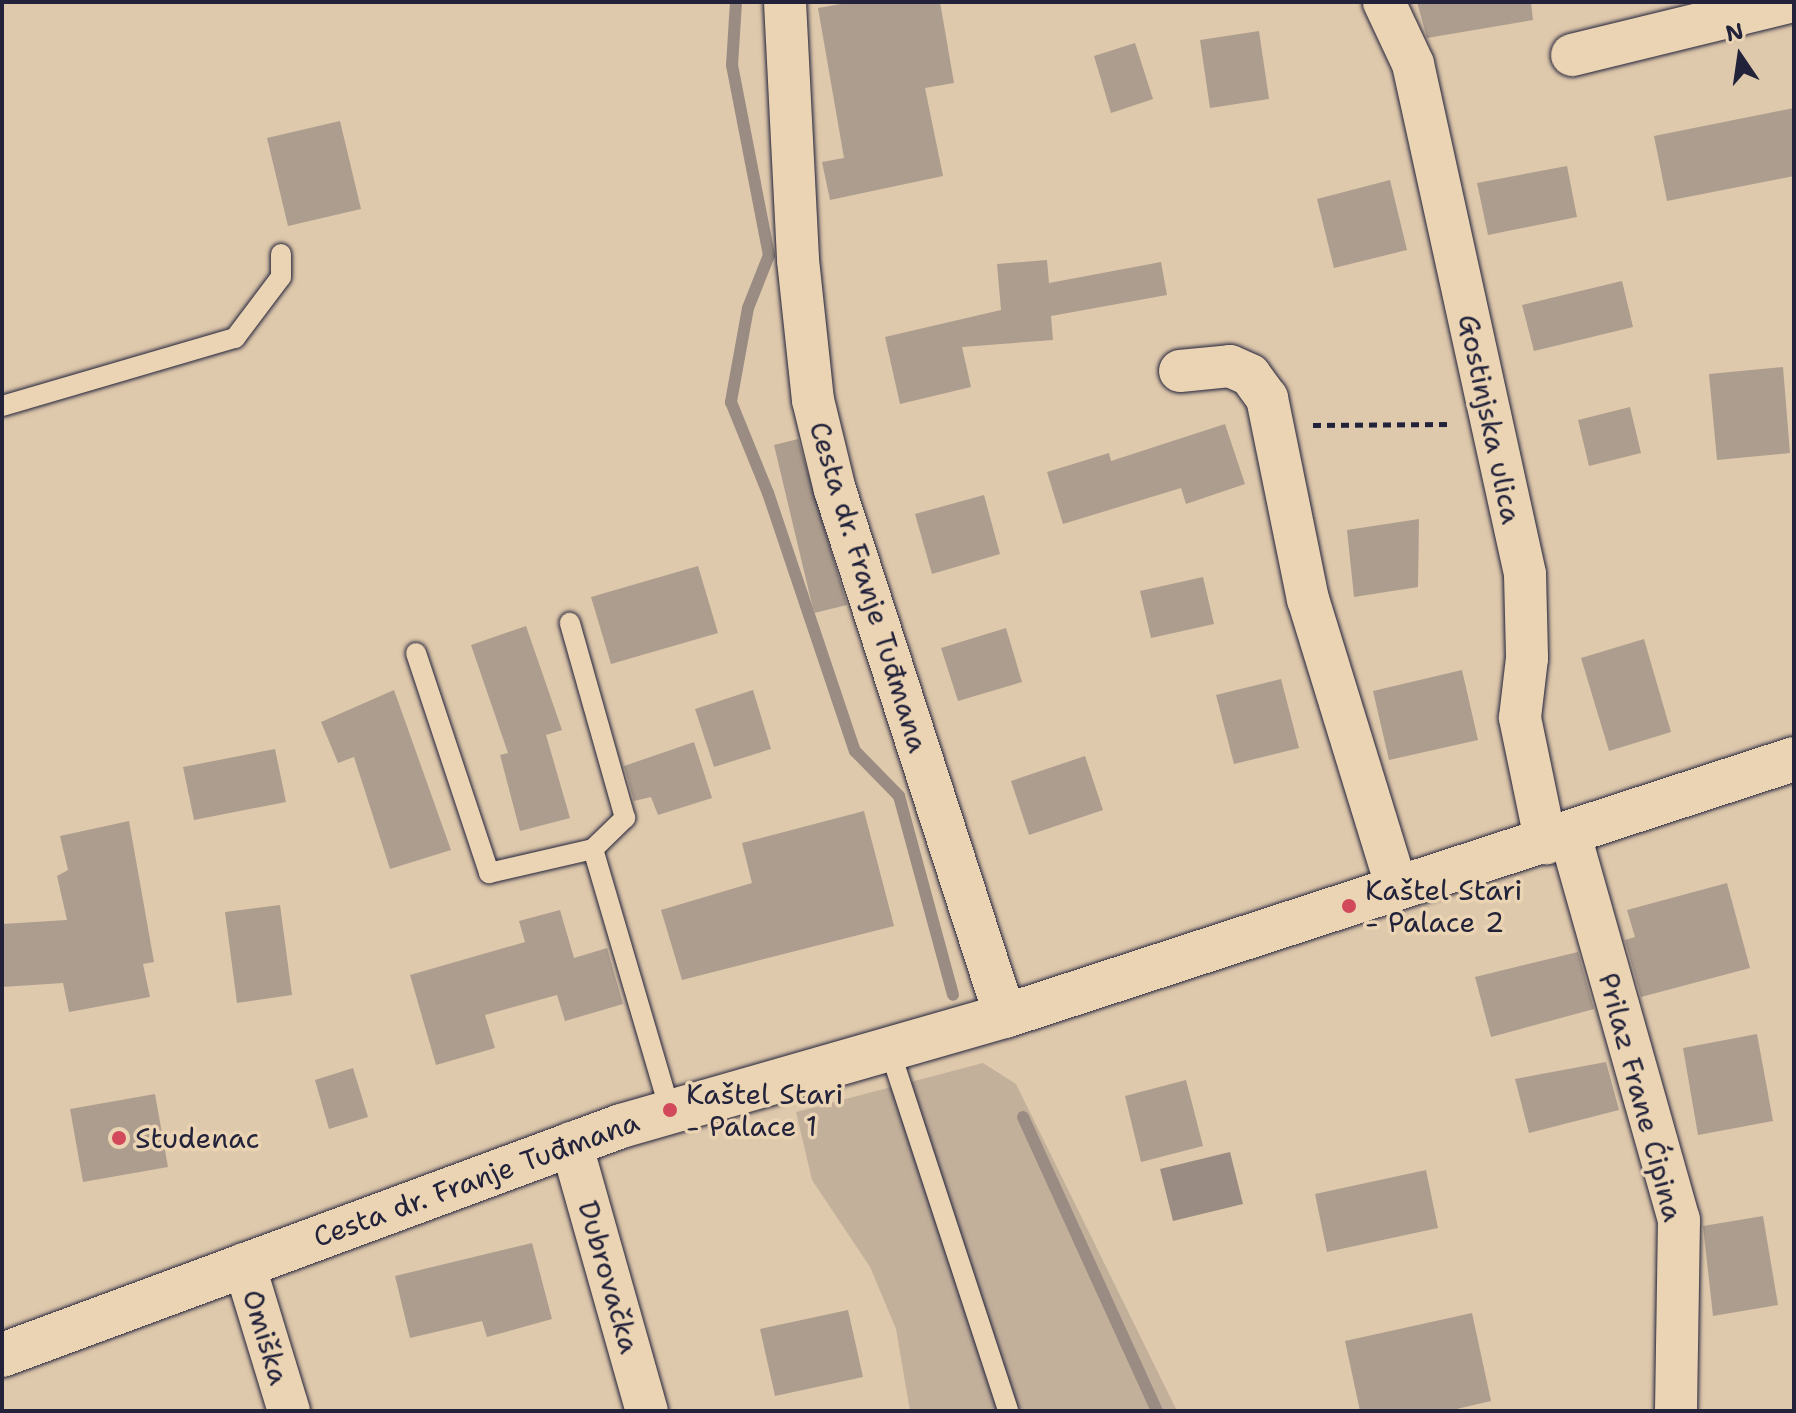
<!DOCTYPE html>
<html>
<head>
<meta charset="utf-8">
<style>
  body { margin:0 }
  #map { position:relative; width:1796px; height:1413px; overflow:hidden; background:#dfc9ac; font-family:"Shantell Sans",sans-serif }
  div>[style] { position:absolute }
  .green>* { inset:0; background:#c3b09b }
  .water>* { inset:0; background:#9a8c82 }
  .stream>* { height:12px; margin:-6px; padding:0 6px; transform-origin:6px; border-radius:6px; background:#9a8c82 }
  .building>* { inset:0; background:#ad9d8e }
  .path>* { height:5px; margin-top:-2.5px; transform-origin:0; background:repeating-linear-gradient(90deg,#22223b 0 8px,transparent 0 14px) }
  .roads { filter:drop-shadow(0 0 2px #22223b) drop-shadow(0 0 2px #22223b) }
  .lane>* { height:20px; margin:-10px; padding:0 10px; transform-origin:10px; border-radius:10px; background:#ebd4b3 }
  .street>* { height:42px; margin:-21px; padding:0 21px; transform-origin:21px; border-radius:21px; background:#ebd4b3 }
  .secondary>* { height:44px; margin:-22px; padding:0 22px; transform-origin:22px; border-radius:22px; background:#ebd4b3 }
  .dots>* { width:22px; height:22px; translate:-50% -50%; box-sizing:border-box; border:4px solid #ebd4b3; border-radius:50% }
  span { translate:-50% -50%; white-space:nowrap; text-align:center; line-height:1.15; -webkit-text-stroke:7px #ebd4b3; paint-order:stroke }
  .street-label { font-size:28px; color:#22223b }
  .poi-label { font-size:28px; color:#22223b }
  .left { translate:0 -50%; text-align:left }
  .frame { position:absolute; inset:0; border:4px solid #22223b; pointer-events:none }
  .north { position:absolute; left:1700px; top:16px; width:80px; height:80px; -webkit-text-stroke:6px #ebd4b3; paint-order:stroke; rotate:347deg; font-size:22px; font-weight:700; line-height:32px; text-align:center; color:#22223b }
  .north::after { content:''; display:block; margin:auto; width:28px; height:36px; background:#22223b; clip-path:polygon(50% 0,100% 100%,50% 72%,0 100%) }
</style>
</head>
<body>
<div id="map">
  <div class="green">
    <div style="clip-path:polygon(983px 1063px,1016px 1084px,1177px 1411px,910px 1411px,896px 1329px,870px 1267px,812px 1180px,796px 1112px)"></div>
  </div>
  <div class="water">
    <div style="clip-path:polygon(1230px 1152px,1243px 1204px,1173px 1221px,1160px 1169px)"></div>
  </div>
  <div class="stream">
    <div style="left:736px;top:2px;width:63px;rotate:93.6deg"></div>
    <div style="left:732px;top:65px;width:194px;rotate:79deg"></div>
    <div style="left:769px;top:255px;width:57px;rotate:111.6deg"></div>
    <div style="left:748px;top:308px;width:96px;rotate:100.3deg"></div>
    <div style="left:731px;top:402px;width:98px;rotate:67.9deg"></div>
    <div style="left:768px;top:493px;width:272px;rotate:71.4deg"></div>
    <div style="left:855px;top:751px;width:63px;rotate:45.6deg"></div>
    <div style="left:899px;top:796px;width:206px;rotate:74.8deg"></div>
    <div style="left:1023px;top:1117px;width:323px;rotate:65.5deg"></div>
  </div>
  <div class="building">
    <div style="clip-path:polygon(852px 2px,940px 2px,954px 83px,925px 88px,943px 176px,830px 200px,822px 162px,844px 158px,818px 8px)"></div>
    <div style="clip-path:polygon(1417px 2px,1531px 2px,1533px 20px,1427px 38px)"></div>
    <div style="clip-path:polygon(1259px 31px,1269px 99px,1210px 108px,1200px 40px)"></div>
    <div style="clip-path:polygon(1135px 43px,1153px 99px,1111px 113px,1094px 56px)"></div>
    <div style="clip-path:polygon(1794px 108px,1794px 176px,1667px 201px,1654px 136px)"></div>
    <div style="clip-path:polygon(340px 121px,361px 209px,288px 226px,267px 138px)"></div>
    <div style="clip-path:polygon(1567px 166px,1577px 217px,1488px 235px,1477px 183px)"></div>
    <div style="clip-path:polygon(1390px 180px,1407px 250px,1334px 268px,1317px 199px)"></div>
    <div style="clip-path:polygon(1047px 260px,1049px 283px,1161px 262px,1167px 295px,1051px 316px,1053px 340px,962px 347px,971px 387px,900px 404px,885px 337px,1001px 310px,997px 264px)"></div>
    <div style="clip-path:polygon(1622px 281px,1633px 327px,1534px 351px,1522px 305px)"></div>
    <div style="clip-path:polygon(1783px 367px,1790px 453px,1717px 460px,1709px 374px)"></div>
    <div style="clip-path:polygon(1630px 407px,1641px 453px,1589px 466px,1578px 420px)"></div>
    <div style="clip-path:polygon(1225px 424px,1245px 484px,1186px 504px,1181px 488px,1063px 524px,1047px 472px,1109px 453px,1111px 461px)"></div>
    <div style="clip-path:polygon(798px 439px,847px 605px,814px 613px,774px 445px)"></div>
    <div style="clip-path:polygon(984px 495px,1000px 554px,932px 574px,915px 514px)"></div>
    <div style="clip-path:polygon(1419px 519px,1418px 587px,1354px 597px,1347px 530px)"></div>
    <div style="clip-path:polygon(698px 566px,718px 633px,611px 664px,591px 597px)"></div>
    <div style="clip-path:polygon(1203px 577px,1214px 624px,1151px 638px,1140px 591px)"></div>
    <div style="clip-path:polygon(526px 626px,562px 730px,546px 735px,570px 818px,520px 831px,500px 755px,508px 753px,471px 645px)"></div>
    <div style="clip-path:polygon(1006px 628px,1022px 682px,958px 701px,941px 648px)"></div>
    <div style="clip-path:polygon(1644px 639px,1671px 732px,1609px 751px,1581px 658px)"></div>
    <div style="clip-path:polygon(1462px 670px,1478px 740px,1389px 760px,1373px 691px)"></div>
    <div style="clip-path:polygon(1281px 679px,1299px 748px,1234px 764px,1216px 695px)"></div>
    <div style="clip-path:polygon(394px 690px,451px 850px,390px 869px,354px 757px,338px 763px,321px 722px)"></div>
    <div style="clip-path:polygon(753px 690px,771px 749px,714px 767px,695px 709px)"></div>
    <div style="clip-path:polygon(694px 742px,712px 798px,658px 815px,651px 797px,634px 801px,624px 766px)"></div>
    <div style="clip-path:polygon(275px 749px,286px 802px,194px 820px,183px 767px)"></div>
    <div style="clip-path:polygon(1085px 756px,1103px 810px,1029px 835px,1011px 781px)"></div>
    <div style="clip-path:polygon(864px 811px,894px 926px,682px 980px,661px 910px,752px 883px,742px 843px)"></div>
    <div style="clip-path:polygon(129px 821px,154px 962px,143px 964px,150px 997px,69px 1012px,63px 983px,2px 987px,2px 924px,67px 920px,57px 876px,68px 870px,60px 836px)"></div>
    <div style="clip-path:polygon(1727px 883px,1750px 968px,1641px 997px,1625px 940px,1635px 937px,1627px 910px)"></div>
    <div style="clip-path:polygon(280px 905px,292px 995px,237px 1003px,225px 912px)"></div>
    <div style="clip-path:polygon(560px 910px,574px 958px,607px 948px,623px 1004px,565px 1021px,557px 995px,485px 1015px,495px 1048px,436px 1065px,410px 975px,525px 942px,519px 921px)"></div>
    <div style="clip-path:polygon(1578px 952px,1594px 1009px,1491px 1037px,1475px 977px)"></div>
    <div style="clip-path:polygon(1757px 1034px,1773px 1121px,1698px 1135px,1683px 1048px)"></div>
    <div style="clip-path:polygon(1606px 1062px,1619px 1110px,1529px 1133px,1515px 1079px)"></div>
    <div style="clip-path:polygon(353px 1068px,368px 1117px,329px 1129px,315px 1080px)"></div>
    <div style="clip-path:polygon(1186px 1080px,1203px 1146px,1141px 1162px,1125px 1096px)"></div>
    <div style="clip-path:polygon(155px 1094px,168px 1167px,83px 1182px,70px 1109px)"></div>
    <div style="clip-path:polygon(1426px 1170px,1438px 1228px,1327px 1252px,1315px 1194px)"></div>
    <div style="clip-path:polygon(1763px 1216px,1778px 1305px,1713px 1316px,1703px 1226px)"></div>
    <div style="clip-path:polygon(532px 1243px,552px 1319px,487px 1337px,482px 1321px,410px 1338px,395px 1276px)"></div>
    <div style="clip-path:polygon(848px 1310px,863px 1377px,775px 1396px,760px 1329px)"></div>
    <div style="clip-path:polygon(1472px 1313px,1491px 1401px,1448px 1411px,1360px 1411px,1345px 1341px)"></div>
  </div>
  <div class="path">
    <div style="left:1313px;top:425px;width:138px;rotate:-0.4deg"></div>
  </div>
  <div class="roads">
    <div class="lane">
      <div style="left:2px;top:406px;width:243px;rotate:-16.3deg"></div>
      <div style="left:235px;top:338px;width:76px;rotate:-53deg"></div>
      <div style="left:281px;top:277px;width:23px;rotate:-90deg"></div>
      <div style="left:416px;top:653px;width:232px;rotate:71.6deg"></div>
      <div style="left:489px;top:873px;width:107px;rotate:-13deg"></div>
      <div style="left:593px;top:849px;width:45px;rotate:-44.1deg"></div>
      <div style="left:625px;top:818px;width:203px;rotate:-105.8deg"></div>
      <div style="left:593px;top:849px;width:272px;rotate:73.6deg"></div>
      <div style="left:889px;top:1048px;width:382px;rotate:71.8deg"></div>
    </div>
    <div class="street">
      <div style="left:785px;top:2px;width:258px;rotate:87.1deg"></div>
      <div style="left:798px;top:260px;width:141px;rotate:83.9deg"></div>
      <div style="left:813px;top:400px;width:93px;rotate:76.3deg"></div>
      <div style="left:835px;top:490px;width:553px;rotate:72.09deg"></div>
      <div style="left:1384px;top:2px;width:68px;rotate:64.9deg"></div>
      <div style="left:1413px;top:64px;width:522px;rotate:77.61deg"></div>
      <div style="left:1525px;top:574px;width:84px;rotate:88.6deg"></div>
      <div style="left:1527px;top:658px;width:60px;rotate:96.7deg"></div>
      <div style="left:1520px;top:718px;width:128px;rotate:78.3deg"></div>
      <div style="left:1572px;top:55px;width:223px;rotate:-13.7deg"></div>
      <div style="left:1180px;top:371px;width:50px;rotate:-5.7deg"></div>
      <div style="left:1230px;top:366px;width:22px;rotate:24deg"></div>
      <div style="left:1250px;top:375px;width:29px;rotate:54deg"></div>
      <div style="left:1267px;top:398px;width:205px;rotate:78.5deg"></div>
      <div style="left:1308px;top:599px;width:303px;rotate:72.9deg"></div>
      <div style="left:1570px;top:835px;width:400px;rotate:74.2deg"></div>
      <div style="left:1679px;top:1220px;width:191px;rotate:90.9deg"></div>
      <div style="left:571px;top:1143px;width:279px;rotate:74.2deg"></div>
      <div style="left:244px;top:1264px;width:154px;rotate:73deg"></div>
    </div>
    <div class="secondary">
      <div style="left:2px;top:1355px;width:660px;rotate:-20.3deg"></div>
      <div style="left:621px;top:1126px;width:399px;rotate:-16deg"></div>
      <div style="left:1005px;top:1016px;width:830px;rotate:-18.04deg"></div>
    </div>
  </div>
  <div class="dots">
    <div style="left:1349px;top:906px;background:#d1495b"></div>
    <div style="left:670px;top:1110px;background:#d1495b"></div>
    <div style="left:119px;top:1138px;background:#d1495b"></div>
  </div>
  <div class="street-label">
    <span style="left:1490px;top:419px;rotate:78deg">Gostinjska ulica</span>
    <span style="left:869px;top:587px;rotate:73deg">Cesta dr. Franje Tuđmana</span>
    <span style="left:1641px;top:1097px;rotate:75deg">Prilaz Frane Ćipina</span>
    <span style="left:476px;top:1179px;rotate:-20deg">Cesta dr. Franje Tuđmana</span>
    <span style="left:609px;top:1277px;rotate:74deg">Dubrovačka</span>
    <span style="left:266px;top:1337px;rotate:73deg">Omiška</span>
  </div>
  <div class="poi-label">
    <span class="left" style="left:1365px;top:906px">Kaštel Stari<br>- Palace 2</span>
    <span class="left" style="left:686px;top:1110px">Kaštel Stari<br>- Palace 1</span>
    <span class="left" style="left:135px;top:1138px">Studenac</span>
  </div>
  <div class="frame"></div>
  <div class="north">N</div>
</div>
</body>
</html>
